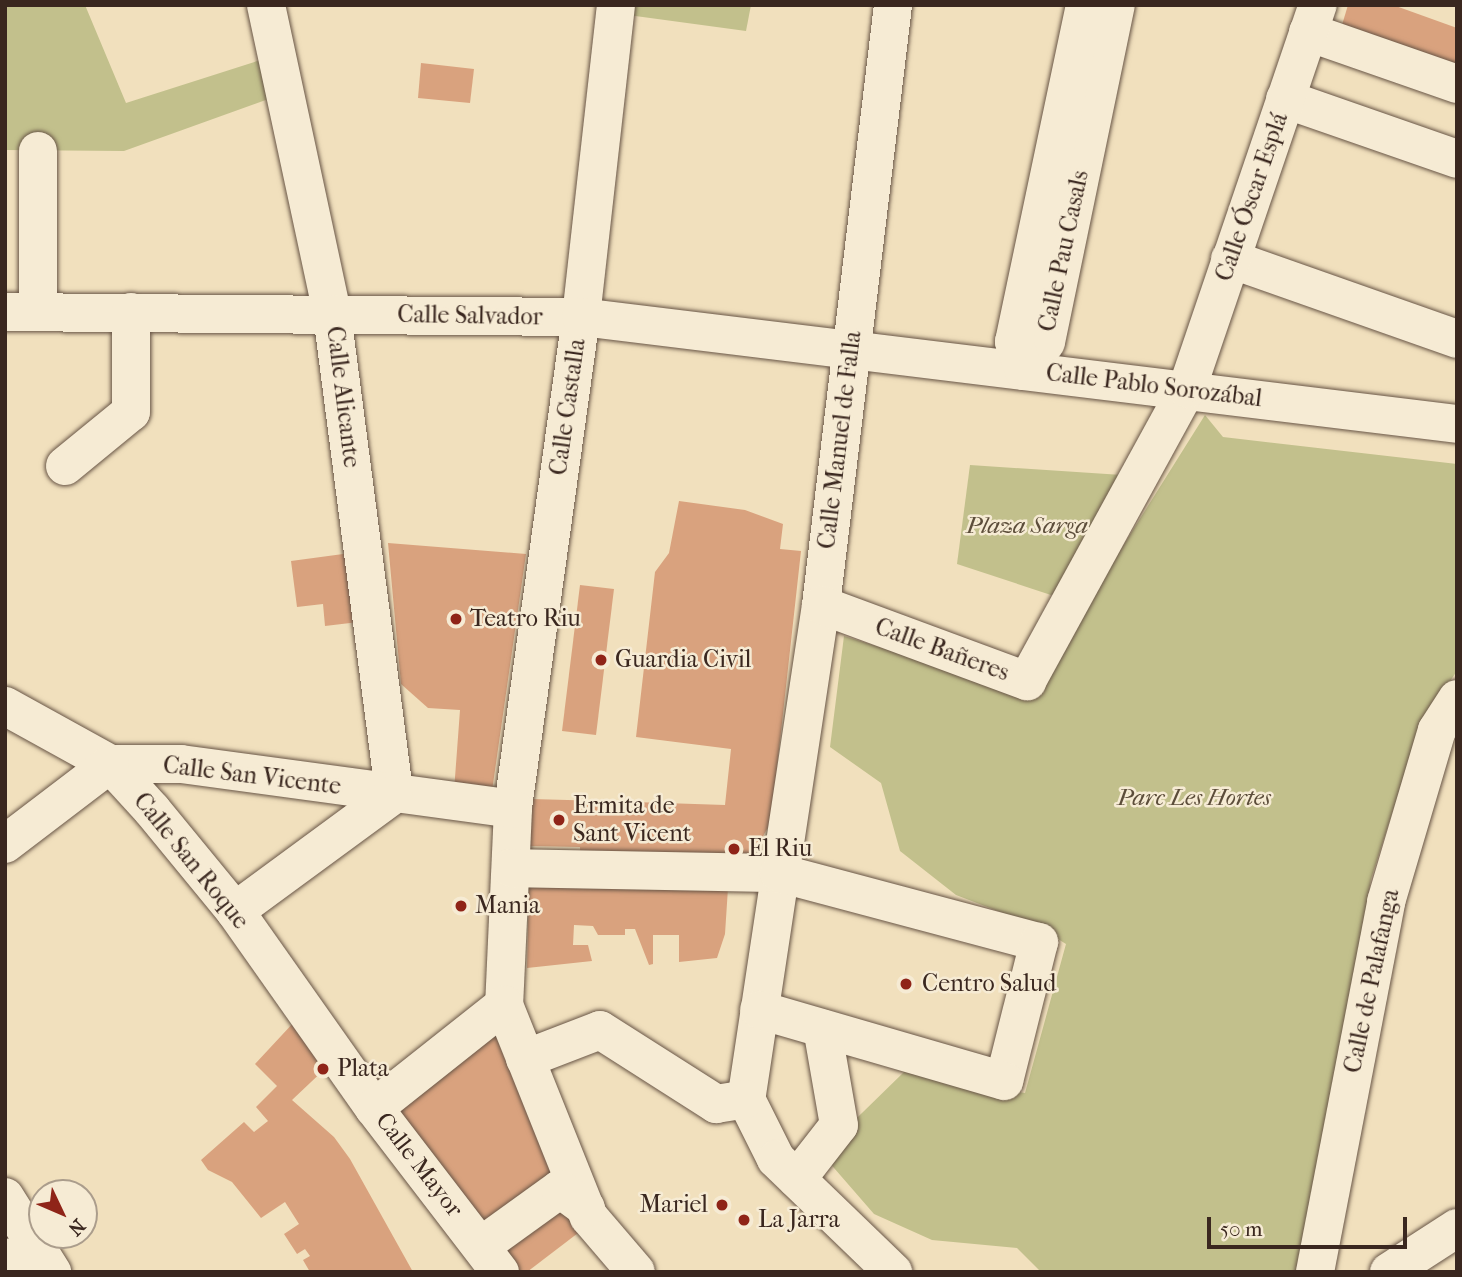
<!DOCTYPE html>
<html>
<head>
<meta charset="utf-8">
<style>
  body { margin:0 }
  #map { position:relative; width:1462px; height:1277px; overflow:hidden; background:#f1e0bd; font-family:"IM FELL French Canon",serif }
  div>[style] { position:absolute }
  .green>* { inset:0; background:#c2c08c }
  .building>* { inset:0; background:#d9a27e }
  .roads { filter:drop-shadow(0 0 2px #685546) drop-shadow(0 0 2px #685546) }
  .minor>* { height:38px; margin:-19px; padding:0 19px; transform-origin:19px; border-radius:19px; background:#f6ebd4 }
  .dots>* { width:19px; height:19px; translate:-50% -50%; box-sizing:border-box; border:4px solid #f6ebd4; border-radius:50% }
  span { translate:-50% -50%; white-space:nowrap; text-align:center; line-height:1.15; -webkit-text-stroke:5px #f6ebd4; paint-order:stroke }
  .street-label { font-size:24px; color:#3a271f }
  .park-label { font-size:24px; color:#5c4d3a; font-style:italic }
  .poi-label { font-size:24px; color:#3a271f }
  .left { translate:0 -50%; text-align:left }
  .right { translate:-100% -50%; text-align:right }
  .frame { position:absolute; inset:0; border:7px solid #3a271f; pointer-events:none }
  .north { position:absolute; left:28px; top:1179px; width:70px; height:70px; box-sizing:border-box; background:#f6ebd4; border:2px solid #ab9d8c; border-radius:50%; rotate:134deg; font-size:19px; font-weight:700; line-height:28px; text-align:center; color:#3a271f }
  .north::after { content:''; display:block; margin:auto; width:24px; height:32px; background:#8f2418; clip-path:polygon(50% 0,100% 100%,50% 72%,0 100%) }
  .scale { position:absolute; left:1207px; top:1217px; width:200px; height:32px; box-sizing:border-box; border:4px solid #3a271f; border-top:0; padding-left:9px; font-size:21px; line-height:24px; white-space:nowrap; color:#3a271f; -webkit-text-stroke:5px #f6ebd4; paint-order:stroke }
</style>
</head>
<body>
<div id="map">
  <div class="green">
    <div style="clip-path:polygon(5px 5px,85px 5px,126px 103px,276px 55px,285px 93px,124px 151px,5px 150px)"></div>
    <div style="clip-path:polygon(628px 5px,751px 5px,746px 31px,628px 15px)"></div>
    <div style="clip-path:polygon(1205px 415px,1223px 437px,1457px 464px,1457px 671px,1421px 723px,1371px 879px,1328px 1142px,1298px 1272px,1041px 1272px,1017px 1248px,932px 1240px,874px 1214px,821px 1153px,904px 1072px,1025px 1093px,1066px 944px,1037px 926px,956px 895px,900px 851px,881px 783px,830px 747px,844px 636px,1030px 694px)"></div>
    <div style="clip-path:polygon(970px 465px,1122px 475px,1054px 596px,957px 564px)"></div>
  </div>
  <div class="building">
    <div style="clip-path:polygon(1348px 5px,1393px 5px,1457px 28px,1457px 66px,1342px 25px)"></div>
    <div style="clip-path:polygon(421px 63px,474px 69px,470px 103px,418px 98px)"></div>
    <div style="clip-path:polygon(679px 501px,745px 510px,783px 524px,780px 549px,801px 551px,771px 822px,749px 861px,580px 857px,580px 847px,530px 846px,531px 799px,604px 801px,612px 802px,612px 812px,635px 811px,634px 802px,725px 805px,731px 749px,636px 737px,655px 572px,669px 553px)"></div>
    <div style="clip-path:polygon(388px 543px,526px 554px,492px 791px,454px 791px,460px 710px,428px 708px,401px 684px)"></div>
    <div style="clip-path:polygon(358px 552px,367px 621px,325px 626px,323px 604px,297px 607px,291px 561px)"></div>
    <div style="clip-path:polygon(580px 585px,614px 589px,596px 735px,562px 731px)"></div>
    <div style="clip-path:polygon(529px 883px,728px 888px,725px 934px,717px 958px,679px 962px,679px 935px,653px 935px,653px 964px,649px 965px,635px 929px,625px 929px,625px 935px,598px 935px,593px 926px,574px 925px,573px 945px,588px 945px,592px 961px,527px 968px)"></div>
    <div style="clip-path:polygon(295px 1021px,329px 1065px,292px 1100px,334px 1137px,350px 1159px,413px 1272px,310px 1272px,303px 1260px,310px 1256px,305px 1249px,297px 1254px,284px 1234px,299px 1224px,285px 1202px,261px 1218px,232px 1182px,208px 1170px,201px 1160px,244px 1122px,254px 1132px,268px 1121px,256px 1107px,277px 1086px,255px 1064px)"></div>
    <div style="clip-path:polygon(496px 1033px,567px 1177px,485px 1236px,391px 1111px)"></div>
    <div style="clip-path:polygon(558px 1198px,582px 1230px,527px 1272px,511px 1272px,493px 1246px)"></div>
  </div>
  <div class="roads">
    <div class="minor">
      <div style="left:266px;top:5px;width:316px;rotate:77.9deg"></div>
      <div style="left:332px;top:314px;width:484px;rotate:82.6deg"></div>
      <div style="left:616px;top:5px;width:314px;rotate:96.4deg"></div>
      <div style="left:581px;top:317px;width:497px;rotate:97.9deg"></div>
      <div style="left:513px;top:809px;width:196px;rotate:92.6deg"></div>
      <div style="left:504px;top:1005px;width:228px;rotate:68.2deg"></div>
      <div style="left:589px;top:1217px;width:72px;rotate:49.5deg"></div>
      <div style="left:893px;top:5px;width:604px;rotate:96.84deg"></div>
      <div style="left:821px;top:605px;width:500px;rotate:98.6deg"></div>
      <div style="left:746px;top:1099px;width:67px;rotate:63.4deg"></div>
      <div style="left:776px;top:1159px;width:163px;rotate:44deg"></div>
      <div style="left:1308px;top:32px;width:158px;rotate:19.2deg"></div>
      <div style="left:1285px;top:99px;width:182px;rotate:19.2deg"></div>
      <div style="left:1230px;top:259px;width:241px;rotate:19.4deg"></div>
      <div style="left:5px;top:312px;width:576px;rotate:0.5deg"></div>
      <div style="left:581px;top:317px;width:883px;rotate:6.96deg"></div>
      <div style="left:38px;top:312px;width:161px;rotate:-90deg"></div>
      <div style="left:1024px;top:371px;width:36px;rotate:-53deg"></div>
      <div style="left:1046px;top:342px;width:344px;rotate:-78.3deg"></div>
      <div style="left:1024px;top:371px;width:31px;rotate:-109deg"></div>
      <div style="left:1014px;top:342px;width:344px;rotate:-78.1deg"></div>
      <div style="left:65px;top:466px;width:85px;rotate:-39.3deg"></div>
      <div style="left:131px;top:412px;width:100px;rotate:-90deg"></div>
      <div style="left:821px;top:605px;width:220px;rotate:20.3deg"></div>
      <div style="left:1027px;top:681px;width:333px;rotate:-61.3deg"></div>
      <div style="left:1187px;top:389px;width:406px;rotate:-71.2deg"></div>
      <div style="left:5px;top:706px;width:120px;rotate:28.9deg"></div>
      <div style="left:110px;top:764px;width:62px;rotate:47.6deg"></div>
      <div style="left:152px;top:810px;width:131px;rotate:50.6deg"></div>
      <div style="left:235px;top:911px;width:241px;rotate:54.8deg"></div>
      <div style="left:374px;top:1108px;width:207px;rotate:52.5deg"></div>
      <div style="left:110px;top:764px;width:71px"></div>
      <div style="left:181px;top:764px;width:335px;rotate:7.7deg"></div>
      <div style="left:5px;top:844px;width:132px;rotate:-37.3deg"></div>
      <div style="left:511px;top:868px;width:268px;rotate:1.1deg"></div>
      <div style="left:779px;top:873px;width:269px;rotate:14.9deg"></div>
      <div style="left:1039px;top:942px;width:143px;rotate:104.1deg"></div>
      <div style="left:1004px;top:1081px;width:255px;rotate:-163.8deg"></div>
      <div style="left:235px;top:911px;width:197px;rotate:-36.3deg"></div>
      <div style="left:525px;top:1059px;width:80px;rotate:-21.1deg"></div>
      <div style="left:600px;top:1030px;width:138px;rotate:32.5deg"></div>
      <div style="left:716px;top:1104px;width:30px;rotate:-9deg"></div>
      <div style="left:374px;top:1108px;width:166px;rotate:-38.4deg"></div>
      <div style="left:797px;top:1179px;width:68px;rotate:-52.1deg"></div>
      <div style="left:839px;top:1125px;width:98px;rotate:-99.9deg"></div>
      <div style="left:5px;top:1197px;width:89px;rotate:57.9deg"></div>
      <div style="left:481px;top:1246px;width:97px;rotate:-35.8deg"></div>
      <div style="left:560px;top:1189px;width:32px;rotate:36deg"></div>
      <div style="left:5px;top:1258px;width:36px;rotate:-5deg"></div>
      <div style="left:1315px;top:1272px;width:377px;rotate:-79.1deg"></div>
      <div style="left:1386px;top:902px;width:179px;rotate:-73.5deg"></div>
      <div style="left:1437px;top:730px;width:37px;rotate:-57deg"></div>
      <div style="left:1389px;top:1272px;width:81px;rotate:-32.9deg"></div>
    </div>
  </div>
  <div class="dots">
    <div style="left:456px;top:619px;background:#8f2418"></div>
    <div style="left:601px;top:660px;background:#8f2418"></div>
    <div style="left:559px;top:820px;background:#8f2418"></div>
    <div style="left:734px;top:849px;background:#8f2418"></div>
    <div style="left:461px;top:906px;background:#8f2418"></div>
    <div style="left:906px;top:984px;background:#8f2418"></div>
    <div style="left:323px;top:1069px;background:#8f2418"></div>
    <div style="left:722px;top:1205px;background:#8f2418"></div>
    <div style="left:744px;top:1220px;background:#8f2418"></div>
  </div>
  <div class="street-label">
    <span style="left:1252px;top:197px;rotate:-71deg">Calle Óscar Esplá</span>
    <span style="left:1064px;top:251px;rotate:-78deg">Calle Pau Casals</span>
    <span style="left:470px;top:316px;rotate:1deg">Calle Salvador</span>
    <span style="left:1154px;top:386px;rotate:7deg">Calle Pablo Sorozábal</span>
    <span style="left:343px;top:397px;rotate:83deg">Calle Alicante</span>
    <span style="left:568px;top:407px;rotate:-82deg">Calle Castalla</span>
    <span style="left:840px;top:440px;rotate:-83deg">Calle Manuel de Falla</span>
    <span style="left:942px;top:650px;rotate:20deg">Calle Bañeres</span>
    <span style="left:252px;top:776px;rotate:7deg">Calle San Vicente</span>
    <span style="left:191px;top:861px;rotate:51deg">Calle San Roque</span>
    <span style="left:1372px;top:981px;rotate:-78deg">Calle de Palafanga</span>
    <span style="left:419px;top:1165px;rotate:52deg">Calle Mayor</span>
  </div>
  <div class="park-label">
    <span style="left:1027px;top:526px">Plaza Sarga</span>
    <span style="left:1194px;top:798px">Parc Les Hortes</span>
  </div>
  <div class="poi-label">
    <span class="left" style="left:470px;top:619px">Teatro Riu</span>
    <span class="left" style="left:615px;top:660px">Guardia Civil</span>
    <span class="left" style="left:573px;top:820px">Ermita de<br>Sant Vicent</span>
    <span class="left" style="left:748px;top:849px">El Riu</span>
    <span class="left" style="left:475px;top:906px">Mania</span>
    <span class="left" style="left:922px;top:984px">Centro Salud</span>
    <span class="left" style="left:337px;top:1069px">Plata</span>
    <span class="right" style="left:708px;top:1205px">Mariel</span>
    <span class="left" style="left:758px;top:1220px">La Jarra</span>
  </div>
  <div class="frame"></div>
  <div class="north">N</div>
  <div class="scale">50 m</div>
</div>
</body>
</html>
